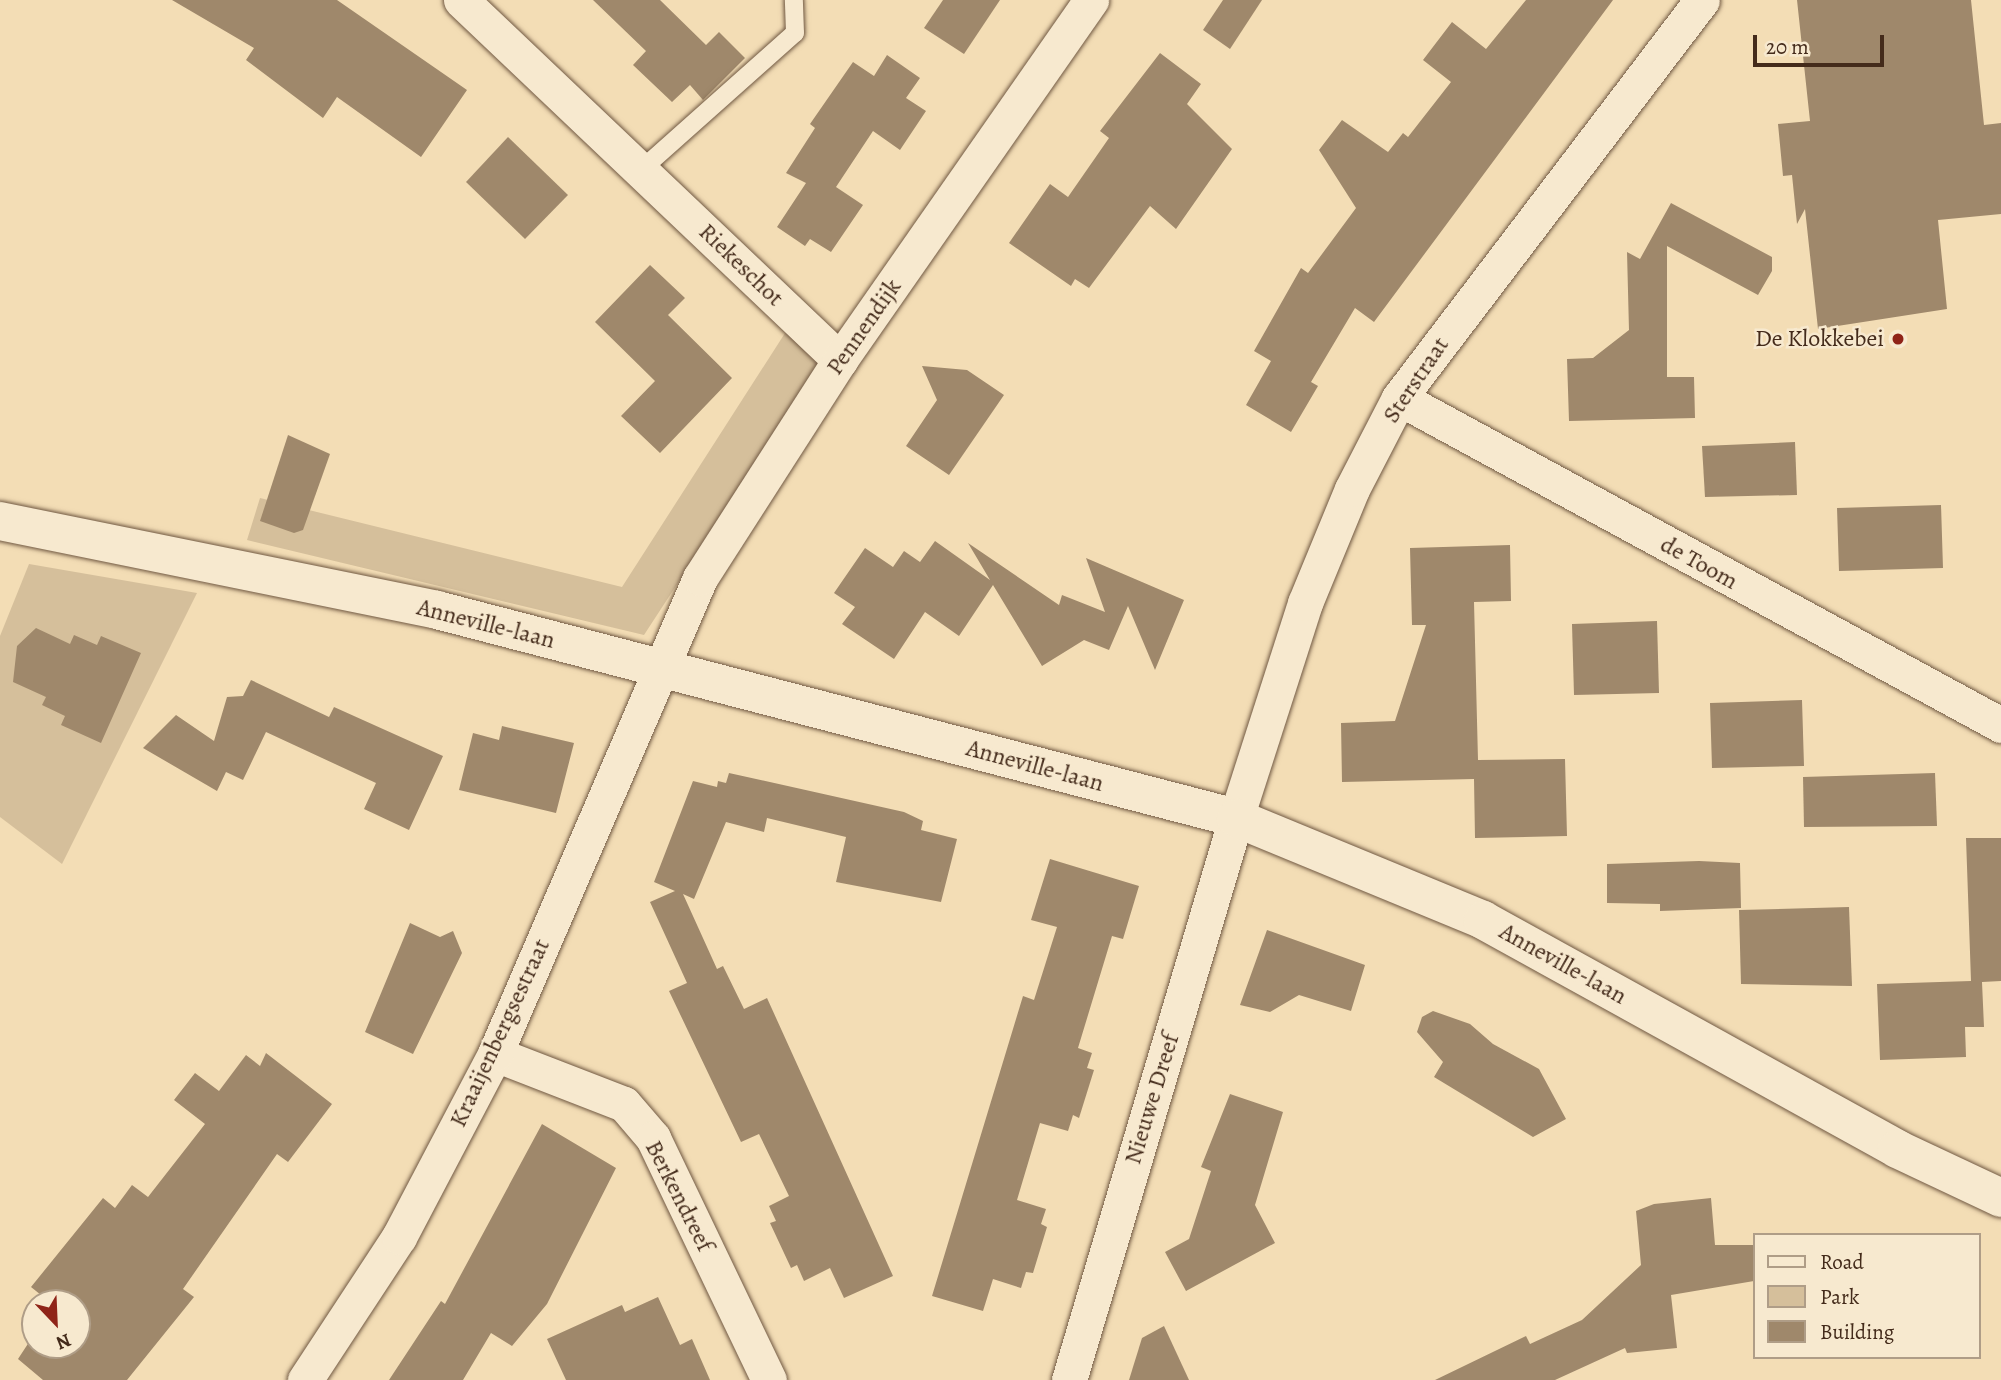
<!DOCTYPE html>
<html>
<head>
<meta charset="utf-8">
<style>
  body { margin:0 }
  #map { position:relative; width:2001px; height:1380px; overflow:hidden; background:#f3ddb5; font-family:Alegreya,serif }
  div>[style] { position:absolute }
  .green>* { inset:0; background:#d5bf9b }
  .building>* { inset:0; background:#9f886b }
  .roads { filter:drop-shadow(0 0 2px #705842) drop-shadow(0 0 2px #705842) }
  .service>* { height:18px; margin:-9px; padding:0 9px; transform-origin:9px; border-radius:9px; background:#f7e9cf }
  .minor>* { height:35px; margin:-17.5px; padding:0 17.5px; transform-origin:17.5px; border-radius:17.5px; background:#f7e9cf }
  .tertiary>* { height:38px; margin:-19px; padding:0 19px; transform-origin:19px; border-radius:19px; background:#f7e9cf }
  .dots>* { width:19px; height:19px; translate:-50% -50%; box-sizing:border-box; border:4px solid #f7e9cf; border-radius:50% }
  span { translate:-50% -50%; white-space:nowrap; text-align:center; line-height:1.15; -webkit-text-stroke:5px #f7e9cf; paint-order:stroke }
  .street-label { font-size:24px; color:#442b1b }
  .poi-label { font-size:24px; color:#442b1b }
  .right { translate:-100% -50%; text-align:right }
  .legend { position:absolute; left:1753px; top:1233px; width:228px; height:126px; box-sizing:border-box; background:#f7e9cf; border:2px solid #af9d87; margin:0; padding:9px 12px; list-style:none; font-size:21px; color:#442b1b }
  .legend li { display:flex; align-items:center; gap:14px; height:35px }
  .legend b { width:35px; border:2px solid #af9d87 }
  .north { position:absolute; left:21px; top:1289px; width:70px; height:70px; box-sizing:border-box; background:#f7e9cf; border:2px solid #af9d87; border-radius:50%; rotate:157deg; font-size:19px; font-weight:700; line-height:28px; text-align:center; color:#442b1b }
  .north::after { content:''; display:block; margin:auto; width:24px; height:32px; background:#8f2418; clip-path:polygon(50% 0,100% 100%,50% 72%,0 100%) }
  .scale { position:absolute; left:1753px; top:35px; width:131px; height:32px; box-sizing:border-box; border:4px solid #442b1b; border-top:0; padding-left:9px; font-size:21px; line-height:24px; white-space:nowrap; color:#442b1b; -webkit-text-stroke:5px #f7e9cf; paint-order:stroke }
</style>
</head>
<body>
<div id="map">
  <div class="green">
    <div style="clip-path:polygon(787px 330px,820px 365px,644px 635px,247px 540px,260px 498px,622px 587px)"></div>
    <div style="clip-path:polygon(29px 564px,197px 593px,62px 864px,0 817px,0 636px)"></div>
  </div>
  <div class="building">
    <div style="clip-path:polygon(172px 0,337px 0,467px 90px,421px 157px,337px 97px,323px 118px,246px 60px,254px 48px)"></div>
    <div style="clip-path:polygon(593px 0,660px 0,706px 45px,719px 32px,745px 58px,703px 100px,690px 85px,672px 102px,633px 65px,646px 51px)"></div>
    <div style="clip-path:polygon(943px 0,1000px 0,964px 54px,924px 28px)"></div>
    <div style="clip-path:polygon(1223px 0,1262px 0,1230px 49px,1203px 30px)"></div>
    <div style="clip-path:polygon(1526px 0,1613px 0,1374px 322px,1355px 308px,1311px 382px,1318px 386px,1291px 432px,1246px 405px,1271px 361px,1254px 351px,1301px 268px,1308px 273px,1356px 208px,1319px 150px,1342px 120px,1388px 152px,1403px 133px,1408px 137px,1451px 82px,1423px 60px,1452px 22px,1486px 49px)"></div>
    <div style="clip-path:polygon(1797px 0,1971px 0,1984px 125px,2001px 123px,2001px 214px,1938px 220px,1947px 309px,1818px 329px,1805px 209px,1797px 224px,1792px 175px,1783px 176px,1778px 124px,1810px 121px)"></div>
    <div style="clip-path:polygon(1160px 53px,1201px 84px,1187px 104px,1232px 149px,1176px 229px,1150px 206px,1089px 288px,1075px 279px,1071px 286px,1009px 243px,1050px 184px,1068px 197px,1109px 138px,1100px 131px)"></div>
    <div style="clip-path:polygon(887px 55px,920px 78px,906px 98px,926px 111px,900px 150px,873px 131px,836px 187px,863px 205px,831px 252px,810px 239px,805px 246px,777px 227px,806px 183px,786px 173px,815px 128px,810px 124px,853px 62px,874px 76px)"></div>
    <div style="clip-path:polygon(508px 137px,568px 195px,525px 239px,466px 182px)"></div>
    <div style="clip-path:polygon(1671px 203px,1772px 257px,1772px 271px,1758px 295px,1667px 246px,1667px 377px,1694px 377px,1695px 418px,1569px 421px,1567px 359px,1593px 358px,1629px 330px,1627px 252px,1640px 259px)"></div>
    <div style="clip-path:polygon(650px 265px,685px 298px,668px 315px,732px 378px,660px 453px,621px 416px,655px 381px,595px 322px)"></div>
    <div style="clip-path:polygon(922px 366px,967px 370px,1004px 395px,949px 475px,906px 446px,937px 400px)"></div>
    <div style="clip-path:polygon(288px 435px,330px 454px,303px 530px,294px 533px,260px 521px)"></div>
    <div style="clip-path:polygon(1795px 442px,1797px 495px,1705px 497px,1702px 446px)"></div>
    <div style="clip-path:polygon(1941px 505px,1943px 568px,1839px 571px,1837px 508px)"></div>
    <div style="clip-path:polygon(935px 541px,990px 580px,968px 543px,1059px 605px,1062px 595px,1105px 612px,1086px 558px,1184px 600px,1155px 670px,1128px 606px,1109px 650px,1084px 640px,1042px 666px,993px 585px,959px 636px,925px 612px,894px 659px,842px 624px,855px 607px,834px 593px,865px 548px,893px 567px,904px 551px,920px 562px)"></div>
    <div style="clip-path:polygon(1510px 545px,1511px 601px,1474px 602px,1478px 760px,1565px 759px,1567px 836px,1475px 838px,1474px 779px,1342px 782px,1341px 723px,1395px 721px,1426px 625px,1412px 625px,1410px 548px)"></div>
    <div style="clip-path:polygon(1657px 621px,1659px 693px,1574px 695px,1572px 624px)"></div>
    <div style="clip-path:polygon(36px 628px,70px 644px,74px 635px,97px 645px,101px 636px,141px 653px,101px 743px,61px 725px,65px 716px,42px 705px,46px 697px,13px 682px,17px 646px)"></div>
    <div style="clip-path:polygon(251px 680px,329px 717px,334px 707px,443px 756px,409px 830px,364px 809px,376px 783px,266px 732px,243px 780px,226px 772px,217px 791px,143px 748px,176px 715px,214px 741px,227px 697px,243px 696px)"></div>
    <div style="clip-path:polygon(1802px 700px,1804px 766px,1712px 768px,1710px 703px)"></div>
    <div style="clip-path:polygon(502px 726px,574px 743px,556px 813px,459px 790px,473px 733px,499px 740px)"></div>
    <div style="clip-path:polygon(729px 773px,904px 812px,923px 821px,921px 830px,957px 839px,941px 902px,836px 882px,846px 837px,767px 818px,764px 832px,726px 822px,694px 899px,683px 894px,717px 969px,723px 966px,744px 1009px,767px 998px,893px 1276px,844px 1298px,830px 1268px,804px 1281px,797px 1265px,791px 1268px,770px 1223px,776px 1221px,769px 1206px,789px 1196px,759px 1134px,741px 1142px,669px 991px,687px 983px,650px 902px,675px 891px,654px 882px,693px 781px,717px 787px,718px 781px,726px 783px)"></div>
    <div style="clip-path:polygon(1935px 773px,1937px 826px,1804px 827px,1803px 777px)"></div>
    <div style="clip-path:polygon(1966px 838px,2001px 838px,2001px 981px,1982px 982px,1984px 1027px,1965px 1027px,1966px 1057px,1880px 1060px,1877px 984px,1971px 981px)"></div>
    <div style="clip-path:polygon(1050px 859px,1139px 886px,1123px 939px,1112px 936px,1078px 1048px,1092px 1053px,1087px 1068px,1094px 1070px,1079px 1118px,1073px 1115px,1068px 1131px,1040px 1123px,1017px 1200px,1046px 1209px,1041px 1224px,1047px 1227px,1033px 1273px,1026px 1272px,1021px 1288px,993px 1279px,983px 1311px,932px 1296px,1023px 996px,1034px 1000px,1057px 927px,1031px 920px)"></div>
    <div style="clip-path:polygon(1699px 861px,1740px 863px,1741px 908px,1660px 911px,1660px 904px,1607px 903px,1607px 864px)"></div>
    <div style="clip-path:polygon(1849px 907px,1852px 986px,1741px 984px,1739px 910px)"></div>
    <div style="clip-path:polygon(410px 923px,440px 937px,453px 931px,462px 953px,413px 1054px,365px 1032px)"></div>
    <div style="clip-path:polygon(1267px 930px,1365px 965px,1351px 1011px,1299px 995px,1270px 1012px,1240px 1005px)"></div>
    <div style="clip-path:polygon(1433px 1011px,1470px 1024px,1493px 1044px,1539px 1069px,1566px 1119px,1533px 1137px,1434px 1077px,1443px 1062px,1417px 1032px,1422px 1017px)"></div>
    <div style="clip-path:polygon(266px 1053px,332px 1104px,288px 1162px,277px 1154px,183px 1289px,194px 1297px,127px 1380px,43px 1380px,18px 1359px,35px 1333px,35px 1345px,77px 1345px,77px 1303px,51px 1303px,31px 1287px,103px 1198px,115px 1208px,132px 1185px,148px 1197px,205px 1124px,174px 1100px,195px 1073px,219px 1091px,246px 1055px,260px 1066px)"></div>
    <div style="clip-path:polygon(1230px 1094px,1283px 1112px,1255px 1205px,1275px 1243px,1186px 1291px,1165px 1252px,1189px 1239px,1211px 1171px,1201px 1167px)"></div>
    <div style="clip-path:polygon(542px 1124px,616px 1168px,547px 1304px,512px 1346px,491px 1333px,463px 1380px,389px 1380px,441px 1301px,445px 1304px)"></div>
    <div style="clip-path:polygon(1711px 1198px,1715px 1245px,1754px 1245px,1754px 1281px,1671px 1295px,1677px 1348px,1627px 1353px,1625px 1348px,1555px 1380px,1435px 1380px,1526px 1336px,1530px 1344px,1582px 1320px,1641px 1265px,1636px 1211px,1654px 1204px)"></div>
    <div style="clip-path:polygon(658px 1297px,680px 1345px,692px 1339px,710px 1380px,566px 1380px,547px 1339px,622px 1305px,625px 1312px)"></div>
    <div style="clip-path:polygon(1164px 1326px,1189px 1380px,1129px 1380px,1142px 1338px)"></div>
  </div>
  <div class="roads">
    <div class="service">
      <div style="left:641px;top:170px;width:206px;rotate:-41.7deg"></div>
      <div style="left:795px;top:33px;width:33px;rotate:-92deg"></div>
    </div>
    <div class="minor">
      <div style="left:461px;top:0;width:523px;rotate:43.53deg"></div>
      <div style="left:1399px;top:398px;width:685px;rotate:28.51deg"></div>
      <div style="left:495px;top:1054px;width:138px;rotate:21.2deg"></div>
      <div style="left:624px;top:1104px;width:45px;rotate:49.5deg"></div>
      <div style="left:653px;top:1138px;width:268px;rotate:64.4deg"></div>
      <div style="left:305px;top:1380px;width:171px;rotate:-56.7deg"></div>
      <div style="left:399px;top:1237px;width:207px;rotate:-62.3deg"></div>
      <div style="left:495px;top:1054px;width:518px;rotate:-66.7deg"></div>
      <div style="left:700px;top:578px;width:259px;rotate:-57.3deg"></div>
      <div style="left:840px;top:360px;width:439px;rotate:-55.1deg"></div>
      <div style="left:1069px;top:1380px;width:586px;rotate:-73.45deg"></div>
      <div style="left:1236px;top:818px;width:226px;rotate:-72.2deg"></div>
      <div style="left:1305px;top:603px;width:123px;rotate:-67.6deg"></div>
      <div style="left:1352px;top:489px;width:102px;rotate:-62.7deg"></div>
      <div style="left:1399px;top:398px;width:500px;rotate:-52.72deg"></div>
    </div>
    <div class="tertiary">
      <div style="left:0;top:521px;width:446px;rotate:11.5deg"></div>
      <div style="left:437px;top:610px;width:826px;rotate:14.59deg"></div>
      <div style="left:1236px;top:818px;width:267px;rotate:22.4deg"></div>
      <div style="left:1483px;top:920px;width:473px;rotate:28.9deg"></div>
      <div style="left:1897px;top:1149px;width:115px;rotate:25.2deg"></div>
    </div>
  </div>
  <div class="dots">
    <div style="left:1898px;top:339px;background:#8f2418"></div>
  </div>
  <div class="street-label">
    <span style="left:741px;top:265px;rotate:44deg">Riekeschot</span>
    <span style="left:864px;top:327px;rotate:-55deg">Pennendijk</span>
    <span style="left:1416px;top:380px;rotate:-56deg">Sterstraat</span>
    <span style="left:1699px;top:563px;rotate:29deg">de Toom</span>
    <span style="left:486px;top:624px;rotate:14deg">Anneville-laan</span>
    <span style="left:1035px;top:766px;rotate:15deg">Anneville-laan</span>
    <span style="left:1563px;top:964px;rotate:29deg">Anneville-laan</span>
    <span style="left:500px;top:1033px;rotate:-65deg">Kraaijenbergsestraat</span>
    <span style="left:1152px;top:1099px;rotate:-73deg">Nieuwe Dreef</span>
    <span style="left:679px;top:1196px;rotate:63deg">Berkendreef</span>
  </div>
  <div class="poi-label">
    <span class="right" style="left:1884px;top:339px">De Klokkebei</span>
  </div>
  <ul class="legend">
  <li><b style="height:9px;background:#f7e9cf"></b>Road</li>
  <li><b style="height:19px;background:#d5bf9b"></b>Park</li>
  <li><b style="height:19px;background:#9f886b"></b>Building</li>
  </ul>
  <div class="north">N</div>
  <div class="scale">20 m</div>
</div>
</body>
</html>
